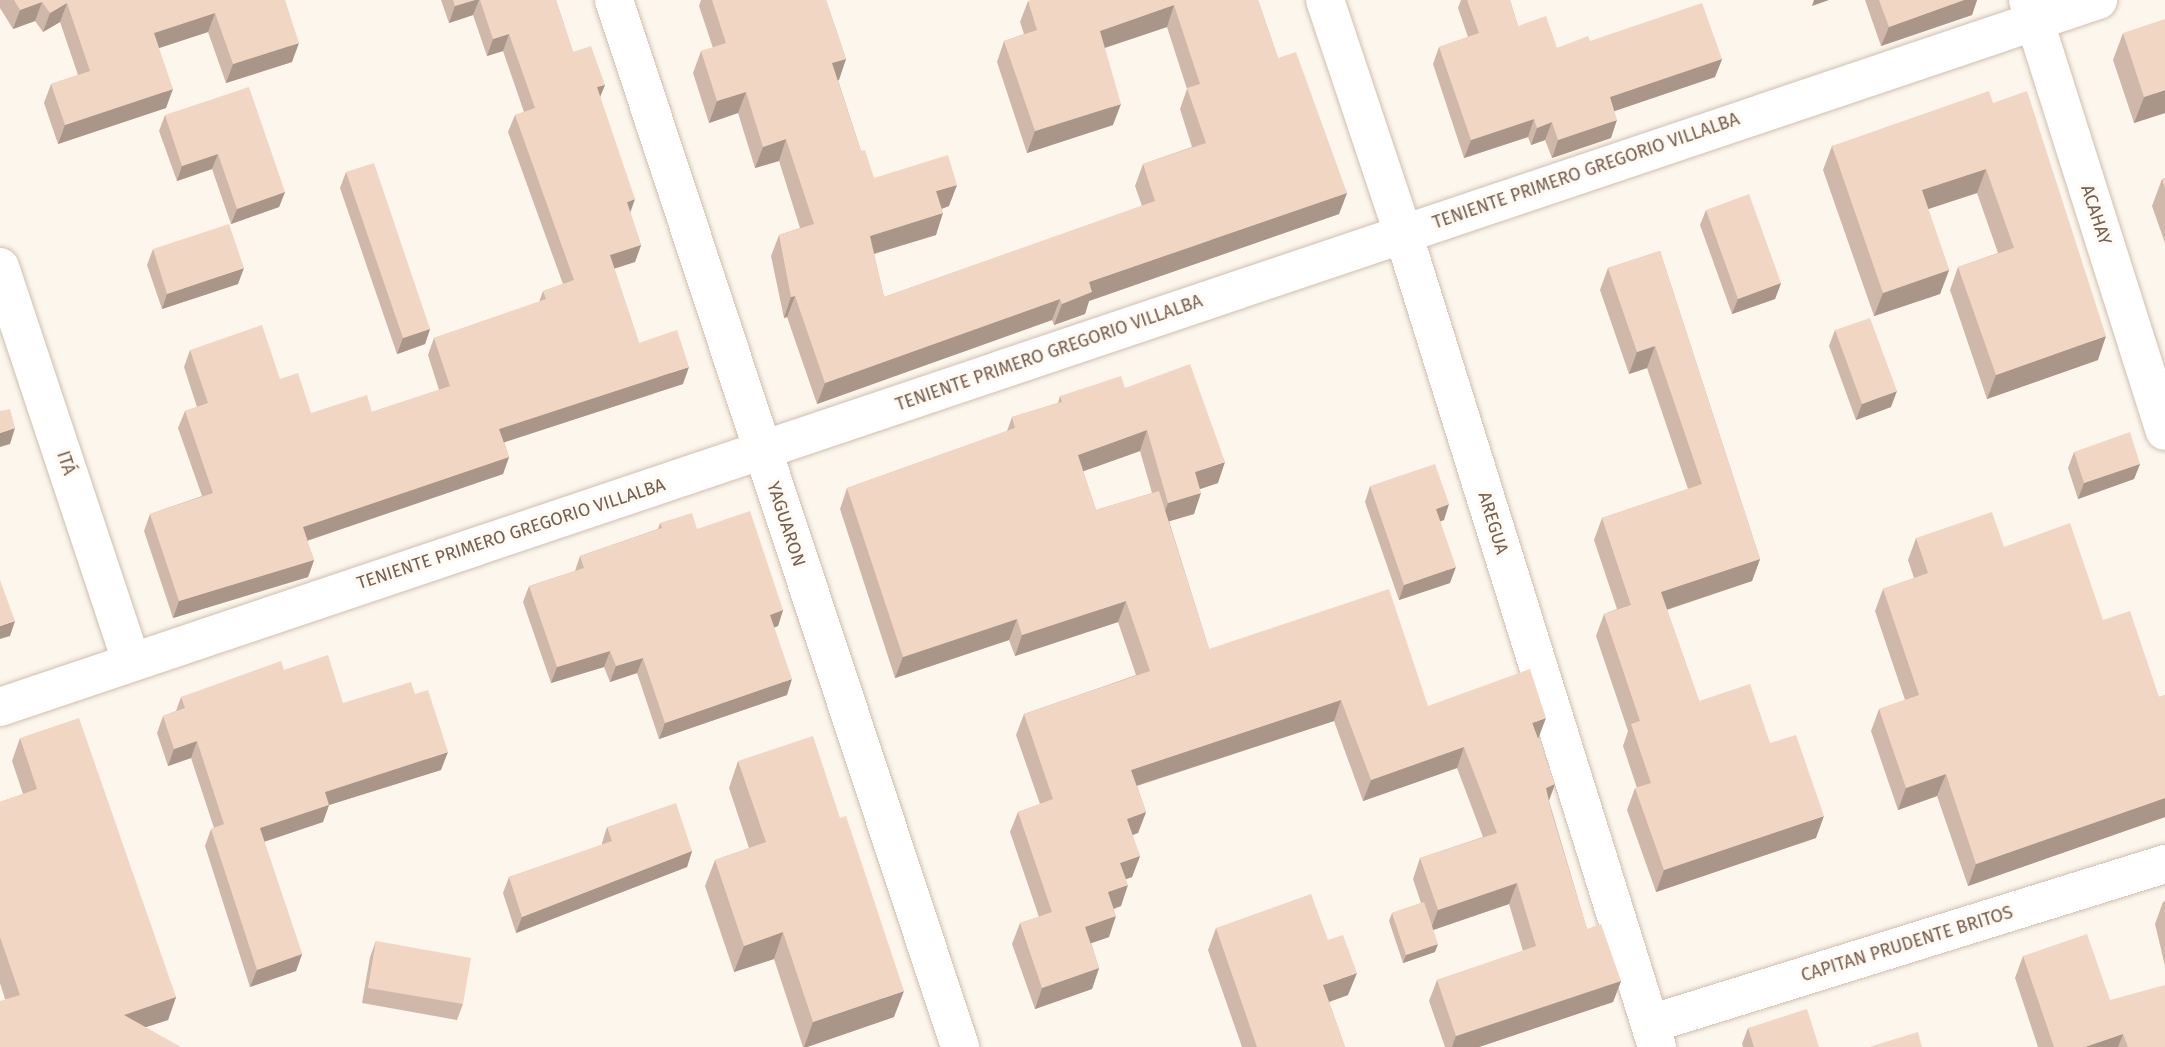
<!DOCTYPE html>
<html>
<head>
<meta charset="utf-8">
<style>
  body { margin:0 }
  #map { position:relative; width:2165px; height:1047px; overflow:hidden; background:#fcf6ec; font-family:"Fira Sans",sans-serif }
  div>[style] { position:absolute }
  .roads { filter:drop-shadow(0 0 2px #cfbeb0) drop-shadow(0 0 2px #cfbeb0) }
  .minor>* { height:38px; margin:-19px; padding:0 19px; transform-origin:19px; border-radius:19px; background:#fff }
  .wall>* { inset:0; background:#cfb8a9 }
  .shaded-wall>* { inset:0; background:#a99689 }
  .building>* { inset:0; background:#f1d6c4 }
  span { translate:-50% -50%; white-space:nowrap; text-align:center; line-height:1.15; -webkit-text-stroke:6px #fffaf3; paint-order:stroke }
  .street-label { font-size:18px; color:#785e4e }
</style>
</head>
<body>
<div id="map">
  <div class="roads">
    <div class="minor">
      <div style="left:614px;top:0;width:1103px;rotate:71.71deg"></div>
      <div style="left:1325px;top:0;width:246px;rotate:71.5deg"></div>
      <div style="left:1403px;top:233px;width:853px;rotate:72.67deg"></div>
      <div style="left:2028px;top:0;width:452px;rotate:72.4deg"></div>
      <div style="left:0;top:267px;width:414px;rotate:71.6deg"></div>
      <div style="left:0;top:707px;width:2214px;rotate:-18.62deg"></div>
      <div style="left:1650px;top:1024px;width:539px;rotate:-17.26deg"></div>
    </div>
  </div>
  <div class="wall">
    <div style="clip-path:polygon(0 0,285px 0,292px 62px,226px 83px,208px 32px,159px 48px,166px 108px,58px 144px,44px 103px,51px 84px,78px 75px,60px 22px,43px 32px,35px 21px,13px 29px,0 8px)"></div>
    <div style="clip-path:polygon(441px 0,556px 0,573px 52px,605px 85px,600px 96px,630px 212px,641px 245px,635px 262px,614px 268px,639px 343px,683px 384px,504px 442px,509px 457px,503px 474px,307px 541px,314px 560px,308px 577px,173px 618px,144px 531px,150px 514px,202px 496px,178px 428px,185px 411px,197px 407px,184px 367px,190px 350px,280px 379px,311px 413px,372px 412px,439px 390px,428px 355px,434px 338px,539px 302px,543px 291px,563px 284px,508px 132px,515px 115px,524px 112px,503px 51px,487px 56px,473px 15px,449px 23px)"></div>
    <div style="clip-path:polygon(701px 0,826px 0,846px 59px,838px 80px,861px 151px,874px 178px,949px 206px,942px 209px,936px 235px,874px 254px,884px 297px,1142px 206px,1135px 186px,1143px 164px,1192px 147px,1180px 109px,1187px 89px,1167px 27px,1105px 48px,1113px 125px,1027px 153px,997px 62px,1004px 41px,1024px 34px,1020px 22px,1028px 1px,1258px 0,1278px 58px,1347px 193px,1339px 214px,1089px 301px,1085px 314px,1054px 325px,1052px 320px,817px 404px,787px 317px,784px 318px,771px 256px,779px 235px,800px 228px,779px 161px,755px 168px,738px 113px,709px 123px,693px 73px,701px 51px,713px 48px,699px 6px)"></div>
    <div style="clip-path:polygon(1461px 0,1510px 0,1518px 26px,1557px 48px,1590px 41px,1722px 59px,1715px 77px,1614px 111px,1611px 138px,1552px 158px,1545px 140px,1531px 145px,1528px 137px,1464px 158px,1433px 64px,1439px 47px,1468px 37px,1458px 8px)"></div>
    <div style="clip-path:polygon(1865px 0,1977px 0,1972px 15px,1881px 46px)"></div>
    <div style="clip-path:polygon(2123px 33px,2165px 113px,2134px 123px,2113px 60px)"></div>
    <div style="clip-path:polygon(1993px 103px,2098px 360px,1987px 399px,1950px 290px,1958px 267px,1998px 253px,1977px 193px,1928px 209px,1949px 270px,1940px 294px,1874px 316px,1823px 170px,1832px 146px)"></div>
    <div style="clip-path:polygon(165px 115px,285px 192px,279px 207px,231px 224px,212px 169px,177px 181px,159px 131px)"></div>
    <div style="clip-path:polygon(346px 172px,430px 329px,425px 344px,397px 354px,340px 188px)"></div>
    <div style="clip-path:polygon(2165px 178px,2165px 243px,2152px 206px,2162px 179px)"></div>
    <div style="clip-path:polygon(1706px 210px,1781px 283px,1775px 299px,1732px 314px,1700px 225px)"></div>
    <div style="clip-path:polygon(153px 249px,238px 284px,162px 309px,147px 265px)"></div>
    <div style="clip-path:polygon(1660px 251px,1760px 559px,1752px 581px,1667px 610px,1699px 701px,1770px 743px,1816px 838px,1656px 892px,1627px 810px,1635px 788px,1637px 788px,1623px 746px,1628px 731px,1596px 636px,1604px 614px,1617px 609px,1594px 540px,1602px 518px,1688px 489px,1647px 368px,1629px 374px,1600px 290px,1608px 268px)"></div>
    <div style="clip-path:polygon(1835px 330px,1891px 407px,1856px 420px,1829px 346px)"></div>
    <div style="clip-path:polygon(evenodd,1125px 388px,1218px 483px,1200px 489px,1194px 514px,1169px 521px,1209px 649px,1428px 706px,1538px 739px,1555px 784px,1549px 801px,1587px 929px,1621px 981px,1613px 1002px,1479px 1047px,1445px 1047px,1429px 1001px,1437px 980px,1523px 951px,1509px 904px,1433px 930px,1435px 952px,1403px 963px,1389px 921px,1392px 913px,1421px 903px,1413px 879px,1420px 858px,1483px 837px,1457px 768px,1363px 801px,1334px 721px,1137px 786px,1146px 812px,1138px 833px,1132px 835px,1140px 856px,1132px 877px,1126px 879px,1121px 906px,1114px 909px,1109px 937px,1091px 943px,1099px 968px,1092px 989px,1035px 1009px,1012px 944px,1020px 923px,1039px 917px,1010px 832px,1018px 812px,1040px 804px,1016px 735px,1024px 714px,1136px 675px,1118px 622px,1015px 656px,1009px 640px,895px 678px,840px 509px,847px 488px,1007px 431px,1012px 417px,1058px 403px,1060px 396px,1125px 388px,1140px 451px,1152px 493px,1096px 510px,1083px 471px,1140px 451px)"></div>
    <div style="clip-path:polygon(2074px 452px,2140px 464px,2134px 479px,2078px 499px,2068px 468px)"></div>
    <div style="clip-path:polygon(1370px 486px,1444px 520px,1440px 521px,1450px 583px,1399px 600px,1365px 502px)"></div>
    <div style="clip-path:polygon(660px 523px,697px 529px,783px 610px,778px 626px,774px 627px,787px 695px,659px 739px,637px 673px,610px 682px,604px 667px,551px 683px,523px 602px,529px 586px,575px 571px,580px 556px,658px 529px)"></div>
    <div style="clip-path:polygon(1916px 538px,2004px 547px,2103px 620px,2159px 697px,2165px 695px,2165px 817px,1968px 886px,1937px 796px,1898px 810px,1871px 731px,1879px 709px,1905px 700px,1875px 611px,1883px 589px,1914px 578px,1908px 560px)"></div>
    <div style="clip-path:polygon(284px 670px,343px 703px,441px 770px,329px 805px,323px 822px,264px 842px,302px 954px,296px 971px,250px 987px,205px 846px,211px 829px,214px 828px,191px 758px,168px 766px,157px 733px,163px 716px,176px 711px,181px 697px)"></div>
    <div style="clip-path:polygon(20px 738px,176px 997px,168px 1020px,146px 1027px,5px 999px,0 983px,0 802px,23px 794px,12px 761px)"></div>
    <div style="clip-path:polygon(738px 761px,894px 1017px,807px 1047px,803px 1047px,774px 959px,734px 972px,705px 886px,715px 860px,749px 848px,729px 788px)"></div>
    <div style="clip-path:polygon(607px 827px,692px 851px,687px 867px,516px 933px,503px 893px,509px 877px,602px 845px,602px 843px)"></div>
    <div style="clip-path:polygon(2165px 901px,2165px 966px,2155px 924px,2163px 902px)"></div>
    <div style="clip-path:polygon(1216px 928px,1348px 995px,1329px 1002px,1345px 1047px,1242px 1047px,1208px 950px)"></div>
    <div style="clip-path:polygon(376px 941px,463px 1004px,457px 1020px,362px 1003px,370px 957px)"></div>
    <div style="clip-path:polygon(2023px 956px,2110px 1000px,2165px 1047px,2038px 1047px,2015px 978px)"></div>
    <div style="clip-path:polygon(1748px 1028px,1819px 1047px,1743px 1047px,1742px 1044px)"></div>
  </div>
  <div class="shaded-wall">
    <div style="clip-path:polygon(475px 0,479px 0,473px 15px,449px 23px,455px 6px)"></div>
    <div style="clip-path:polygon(1814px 0,1829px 0,1812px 6px)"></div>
    <div style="clip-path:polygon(1964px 0,1977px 0,1972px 15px,1881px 46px,1889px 27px)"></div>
    <div style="clip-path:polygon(42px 2px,35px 21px,13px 29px,20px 10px)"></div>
    <div style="clip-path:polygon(67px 3px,60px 22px,43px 32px,50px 13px)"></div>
    <div style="clip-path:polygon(1174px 5px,1167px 27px,1092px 52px,1100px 31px)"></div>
    <div style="clip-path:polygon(215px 13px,208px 32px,147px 52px,154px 33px)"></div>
    <div style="clip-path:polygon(509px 34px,503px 51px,487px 56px,493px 39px)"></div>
    <div style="clip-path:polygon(299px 43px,292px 62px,226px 83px,233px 64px)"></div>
    <div style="clip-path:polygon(846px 59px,839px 80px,825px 85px,832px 63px)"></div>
    <div style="clip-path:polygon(1722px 59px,1715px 77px,1603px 115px,1610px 97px)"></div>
    <div style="clip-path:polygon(605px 85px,598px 102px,597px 87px)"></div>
    <div style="clip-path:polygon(173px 89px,166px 108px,58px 144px,65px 125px)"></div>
    <div style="clip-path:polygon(2165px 90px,2165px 113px,2134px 123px,2144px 97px)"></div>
    <div style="clip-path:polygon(746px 92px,738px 113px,709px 123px,717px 101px)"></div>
    <div style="clip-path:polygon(1121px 104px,1113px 125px,1027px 153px,1035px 131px)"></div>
    <div style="clip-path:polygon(1534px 119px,1528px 137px,1464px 158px,1471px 140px)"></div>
    <div style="clip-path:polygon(1617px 120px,1611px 138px,1552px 158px,1558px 140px)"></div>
    <div style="clip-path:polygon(1552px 122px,1545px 140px,1531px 145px,1537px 128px)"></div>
    <div style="clip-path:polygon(786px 139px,779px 161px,755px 168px,763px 147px)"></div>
    <div style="clip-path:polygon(218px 154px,212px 169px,177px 181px,182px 166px)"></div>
    <div style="clip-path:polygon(1986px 169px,1977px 193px,1913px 214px,1922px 190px)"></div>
    <div style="clip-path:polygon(957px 185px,949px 206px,929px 213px,936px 191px)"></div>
    <div style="clip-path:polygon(285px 192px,279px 207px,231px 224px,237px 209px)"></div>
    <div style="clip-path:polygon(1347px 193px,1339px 214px,1089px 301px,1085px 314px,1054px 325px,1062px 304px,1089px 282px)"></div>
    <div style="clip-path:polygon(635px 199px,629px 216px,627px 202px)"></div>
    <div style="clip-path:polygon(943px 213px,936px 235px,863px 257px,870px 236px)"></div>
    <div style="clip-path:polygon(641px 245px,635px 262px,604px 272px,610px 255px)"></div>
    <div style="clip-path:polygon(244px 268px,238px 284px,162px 309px,167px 294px)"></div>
    <div style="clip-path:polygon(1949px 270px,1940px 294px,1874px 316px,1883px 293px)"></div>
    <div style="clip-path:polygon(1781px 283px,1775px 299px,1732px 314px,1738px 299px)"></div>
    <div style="clip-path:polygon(795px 296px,787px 317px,784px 318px,791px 297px)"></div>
    <div style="clip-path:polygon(1060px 299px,1052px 320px,817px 404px,825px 383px)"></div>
    <div style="clip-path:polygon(430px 329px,425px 344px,397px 354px,403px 338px)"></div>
    <div style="clip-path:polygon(2106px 336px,2098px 360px,1987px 399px,1996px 375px)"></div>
    <div style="clip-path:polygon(1655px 346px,1647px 368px,1629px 374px,1637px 352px)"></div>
    <div style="clip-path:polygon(689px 367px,683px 384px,493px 446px,499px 429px)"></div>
    <div style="clip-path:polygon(1897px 391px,1891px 407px,1856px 420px,1862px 404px)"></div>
    <div style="clip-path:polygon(15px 428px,10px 444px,0 447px,0 433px)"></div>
    <div style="clip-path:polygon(1147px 430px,1140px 451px,1070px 476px,1078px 455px)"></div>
    <div style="clip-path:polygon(509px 457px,503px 474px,297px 544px,303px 527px)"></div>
    <div style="clip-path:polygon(1225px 462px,1218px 483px,1188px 493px,1195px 472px)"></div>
    <div style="clip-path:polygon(2140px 464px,2134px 479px,2078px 499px,2084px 483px)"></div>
    <div style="clip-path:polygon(1201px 493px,1194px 514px,1160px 524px,1168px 503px)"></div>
    <div style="clip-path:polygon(1449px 504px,1444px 520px,1431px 525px,1436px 509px)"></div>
    <div style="clip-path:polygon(1760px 559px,1752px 581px,1653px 614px,1661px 592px)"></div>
    <div style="clip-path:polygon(314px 560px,308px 577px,173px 618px,179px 601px)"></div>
    <div style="clip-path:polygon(1456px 567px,1450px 583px,1399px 600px,1404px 585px)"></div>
    <div style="clip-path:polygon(1126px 601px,1118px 622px,1015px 656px,1022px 635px)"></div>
    <div style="clip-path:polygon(783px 610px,778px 626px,765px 631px,770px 615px)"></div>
    <div style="clip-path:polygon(1017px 619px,1009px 640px,895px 678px,903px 657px)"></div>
    <div style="clip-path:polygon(15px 621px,10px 636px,0 639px,0 626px)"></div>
    <div style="clip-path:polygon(610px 651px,604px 667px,551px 683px,557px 667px)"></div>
    <div style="clip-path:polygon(643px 658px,637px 673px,610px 682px,616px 666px)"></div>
    <div style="clip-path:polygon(792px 679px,787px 695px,659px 739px,665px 723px)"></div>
    <div style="clip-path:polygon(1341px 700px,1334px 721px,1123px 790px,1131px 770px)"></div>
    <div style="clip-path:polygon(1546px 718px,1538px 739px,1532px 723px)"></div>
    <div style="clip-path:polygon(197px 741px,191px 758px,168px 766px,174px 749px)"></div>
    <div style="clip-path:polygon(1464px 747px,1457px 768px,1363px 801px,1371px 780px)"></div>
    <div style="clip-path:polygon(448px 752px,441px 770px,329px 805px,323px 822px,254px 845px,260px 828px,325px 792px)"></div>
    <div style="clip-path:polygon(1946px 774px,1937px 796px,1898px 810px,1906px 788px)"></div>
    <div style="clip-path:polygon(1555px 784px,1547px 805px,1546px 788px)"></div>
    <div style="clip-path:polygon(2165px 798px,2165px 817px,1968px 886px,1976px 864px)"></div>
    <div style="clip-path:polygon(1146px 812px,1138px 833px,1119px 840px,1127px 819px)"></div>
    <div style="clip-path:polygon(1824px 816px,1816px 838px,1656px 892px,1664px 870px)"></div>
    <div style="clip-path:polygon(692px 851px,687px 867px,516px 933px,522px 917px)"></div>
    <div style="clip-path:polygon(1140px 856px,1132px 877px,1113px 884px,1120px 863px)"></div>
    <div style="clip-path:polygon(1517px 883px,1509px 904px,1430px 931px,1438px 910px)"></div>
    <div style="clip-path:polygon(1128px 885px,1121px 906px,1101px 913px,1108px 892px)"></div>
    <div style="clip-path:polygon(1116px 916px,1109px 937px,1077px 948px,1085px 927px)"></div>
    <div style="clip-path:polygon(783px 932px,774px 959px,734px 972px,744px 946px)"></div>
    <div style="clip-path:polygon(1438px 944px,1435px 952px,1403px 963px,1406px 955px)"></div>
    <div style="clip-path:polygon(302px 954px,296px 971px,250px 987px,257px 970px)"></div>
    <div style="clip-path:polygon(1099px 968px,1092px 989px,1035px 1009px,1042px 988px)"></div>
    <div style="clip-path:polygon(1357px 973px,1348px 995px,1315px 1007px,1323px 985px)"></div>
    <div style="clip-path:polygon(1621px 981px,1613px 1002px,1479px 1047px,1452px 1047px,1456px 1036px)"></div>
    <div style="clip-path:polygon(904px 991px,894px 1017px,807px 1047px,804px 1047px,813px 1022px)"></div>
    <div style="clip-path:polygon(176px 997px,168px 1020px,115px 1037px,124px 1015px)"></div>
    <div style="clip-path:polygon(2123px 1034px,2118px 1047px,2085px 1047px)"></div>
  </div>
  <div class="building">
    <div style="clip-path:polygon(14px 0,285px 0,299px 43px,233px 64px,215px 13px,154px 33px,173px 89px,65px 125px,51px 84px,90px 71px,67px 3px,50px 13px,42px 2px,20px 10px)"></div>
    <div style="clip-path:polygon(453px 0,475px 0,455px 6px)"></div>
    <div style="clip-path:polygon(480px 0,556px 0,573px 52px,591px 46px,605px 85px,597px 87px,635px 199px,627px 202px,641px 245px,610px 255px,639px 343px,677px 330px,689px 367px,499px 429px,509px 457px,303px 527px,314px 560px,179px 601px,150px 514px,213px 493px,185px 411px,208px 403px,190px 350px,262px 325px,280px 379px,298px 373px,311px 413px,367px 395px,372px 412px,450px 386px,434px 338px,546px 299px,543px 291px,574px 280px,515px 115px,535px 108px,509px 34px,493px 39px)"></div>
    <div style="clip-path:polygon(712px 0,826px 0,846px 59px,832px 63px,861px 151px,865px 150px,874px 178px,948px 155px,957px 185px,936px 191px,943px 213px,870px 236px,884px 297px,1155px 201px,1143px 164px,1206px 143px,1187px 88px,1200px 84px,1174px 5px,1100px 31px,1121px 104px,1035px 131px,1004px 41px,1037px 30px,1028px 1px,1031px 0,1258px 0,1278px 58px,1296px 52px,1347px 193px,1089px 282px,1092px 292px,1062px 304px,1060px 299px,825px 383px,795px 296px,791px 297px,779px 235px,814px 224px,786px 139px,763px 147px,746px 92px,717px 101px,701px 51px,726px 43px)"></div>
    <div style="clip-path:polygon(1467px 0,1510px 0,1518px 26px,1546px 16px,1557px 48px,1588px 36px,1590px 41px,1702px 3px,1722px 59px,1610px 97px,1617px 120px,1558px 140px,1552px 122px,1537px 128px,1534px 119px,1471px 140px,1439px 47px,1479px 33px)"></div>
    <div style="clip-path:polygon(1879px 0,1964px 0,1889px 27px)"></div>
    <div style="clip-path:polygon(2165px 19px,2165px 90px,2144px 97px,2123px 33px)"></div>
    <div style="clip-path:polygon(249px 87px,285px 192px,237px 209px,218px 154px,182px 166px,165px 115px)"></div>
    <div style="clip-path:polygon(1989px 91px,1993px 103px,2027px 91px,2106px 336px,1996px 375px,1958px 267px,2014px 248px,1986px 169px,1922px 190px,1949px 270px,1883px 293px,1832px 146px)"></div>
    <div style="clip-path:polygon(374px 163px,430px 329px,403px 338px,346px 172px)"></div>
    <div style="clip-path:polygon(2165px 178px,2165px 188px,2162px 179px)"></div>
    <div style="clip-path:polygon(1749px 194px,1781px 283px,1738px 299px,1706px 210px)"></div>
    <div style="clip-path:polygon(229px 224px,244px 268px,167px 294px,153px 249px)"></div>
    <div style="clip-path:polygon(1660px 251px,1760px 559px,1661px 592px,1699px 701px,1750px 684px,1770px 743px,1796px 735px,1824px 816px,1664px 870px,1635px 788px,1651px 783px,1631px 724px,1640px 721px,1604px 614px,1631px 605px,1602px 518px,1702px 484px,1655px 346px,1637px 352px,1608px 268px)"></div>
    <div style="clip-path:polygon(1870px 318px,1897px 391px,1862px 404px,1835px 330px)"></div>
    <div style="clip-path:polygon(1190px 364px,1225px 462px,1195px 472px,1201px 493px,1168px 503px,1147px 430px,1078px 455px,1096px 510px,1159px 491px,1209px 649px,1389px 589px,1428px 706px,1530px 669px,1546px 718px,1532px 723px,1555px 784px,1546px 788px,1552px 814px,1587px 929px,1601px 924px,1621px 981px,1456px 1036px,1437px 980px,1536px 946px,1517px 883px,1438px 910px,1420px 858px,1497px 833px,1464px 747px,1371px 780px,1341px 700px,1131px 770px,1146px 812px,1127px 819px,1140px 856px,1120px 863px,1128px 885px,1108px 892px,1116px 916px,1085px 927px,1099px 968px,1042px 988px,1020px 923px,1052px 912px,1018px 812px,1053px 799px,1024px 714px,1150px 671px,1126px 601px,1022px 635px,1017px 619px,903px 657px,847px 488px,1015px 428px,1012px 417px,1062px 402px,1060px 396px,1121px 376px,1125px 388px)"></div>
    <div style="clip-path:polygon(10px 409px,15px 428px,0 433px,0 411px)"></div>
    <div style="clip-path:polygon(2130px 432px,2140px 464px,2084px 483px,2074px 452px)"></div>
    <div style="clip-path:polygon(1435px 464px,1449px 504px,1436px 509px,1456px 567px,1404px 585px,1370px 486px)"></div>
    <div style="clip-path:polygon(750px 511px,783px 610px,770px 615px,792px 679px,665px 723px,643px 658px,616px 666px,610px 651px,557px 667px,529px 586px,584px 568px,580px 556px,662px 528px,660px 523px,692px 513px,697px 529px)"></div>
    <div style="clip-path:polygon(1992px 512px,2004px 547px,2070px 523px,2103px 620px,2130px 611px,2159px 697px,2165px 695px,2165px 798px,1976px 864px,1946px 774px,1906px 788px,1879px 709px,1919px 695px,1883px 589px,1928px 573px,1916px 538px)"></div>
    <div style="clip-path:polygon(0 580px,15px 621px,0 626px)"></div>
    <div style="clip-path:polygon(328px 655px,343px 703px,411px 682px,415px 694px,428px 690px,448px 752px,325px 792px,329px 805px,260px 828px,302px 954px,257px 970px,211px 829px,224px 824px,197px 741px,174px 749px,163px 716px,185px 708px,181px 697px,281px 661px,284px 670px)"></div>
    <div style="clip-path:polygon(79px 718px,176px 997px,124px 1015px,181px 1047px,0 1047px,0 1001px,20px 995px,0 937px,0 802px,37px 789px,20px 738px)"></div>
    <div style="clip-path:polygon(813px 736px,840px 818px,846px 816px,904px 991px,813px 1022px,783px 932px,744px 946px,715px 860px,766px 842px,738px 761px)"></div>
    <div style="clip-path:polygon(676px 803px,692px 851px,522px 917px,509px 877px,612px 841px,607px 827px)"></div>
    <div style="clip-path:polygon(1311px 894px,1328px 940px,1343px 935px,1357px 973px,1323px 985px,1345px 1047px,1257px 1047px,1216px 928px)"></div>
    <div style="clip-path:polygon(1424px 902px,1438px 944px,1406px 955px,1392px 913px)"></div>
    <div style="clip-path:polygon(2087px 934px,2110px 1000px,2165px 985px,2165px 1047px,2128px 1047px,2123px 1034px,2085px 1047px,2054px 1047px,2023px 956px)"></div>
    <div style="clip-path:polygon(376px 941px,471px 958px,463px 1004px,368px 988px)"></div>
    <div style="clip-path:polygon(1807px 1009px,1819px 1047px,1754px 1047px,1748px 1028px)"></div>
    <div style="clip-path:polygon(1918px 1032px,1922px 1047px,1869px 1047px)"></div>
  </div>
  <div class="street-label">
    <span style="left:1586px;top:171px;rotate:-19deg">TENIENTE PRIMERO GREGORIO VILLALBA</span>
    <span style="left:2096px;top:215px;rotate:72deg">ACAHAY</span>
    <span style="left:1049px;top:353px;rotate:-19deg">TENIENTE PRIMERO GREGORIO VILLALBA</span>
    <span style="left:66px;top:463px;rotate:72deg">ITÁ</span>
    <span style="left:1493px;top:523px;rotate:73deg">AREGUA</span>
    <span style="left:786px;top:524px;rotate:72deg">YAGUARON</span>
    <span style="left:511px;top:534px;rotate:-18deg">TENIENTE PRIMERO GREGORIO VILLALBA</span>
    <span style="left:1907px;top:944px;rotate:-17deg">CAPITAN PRUDENTE BRITOS</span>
  </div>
</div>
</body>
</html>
